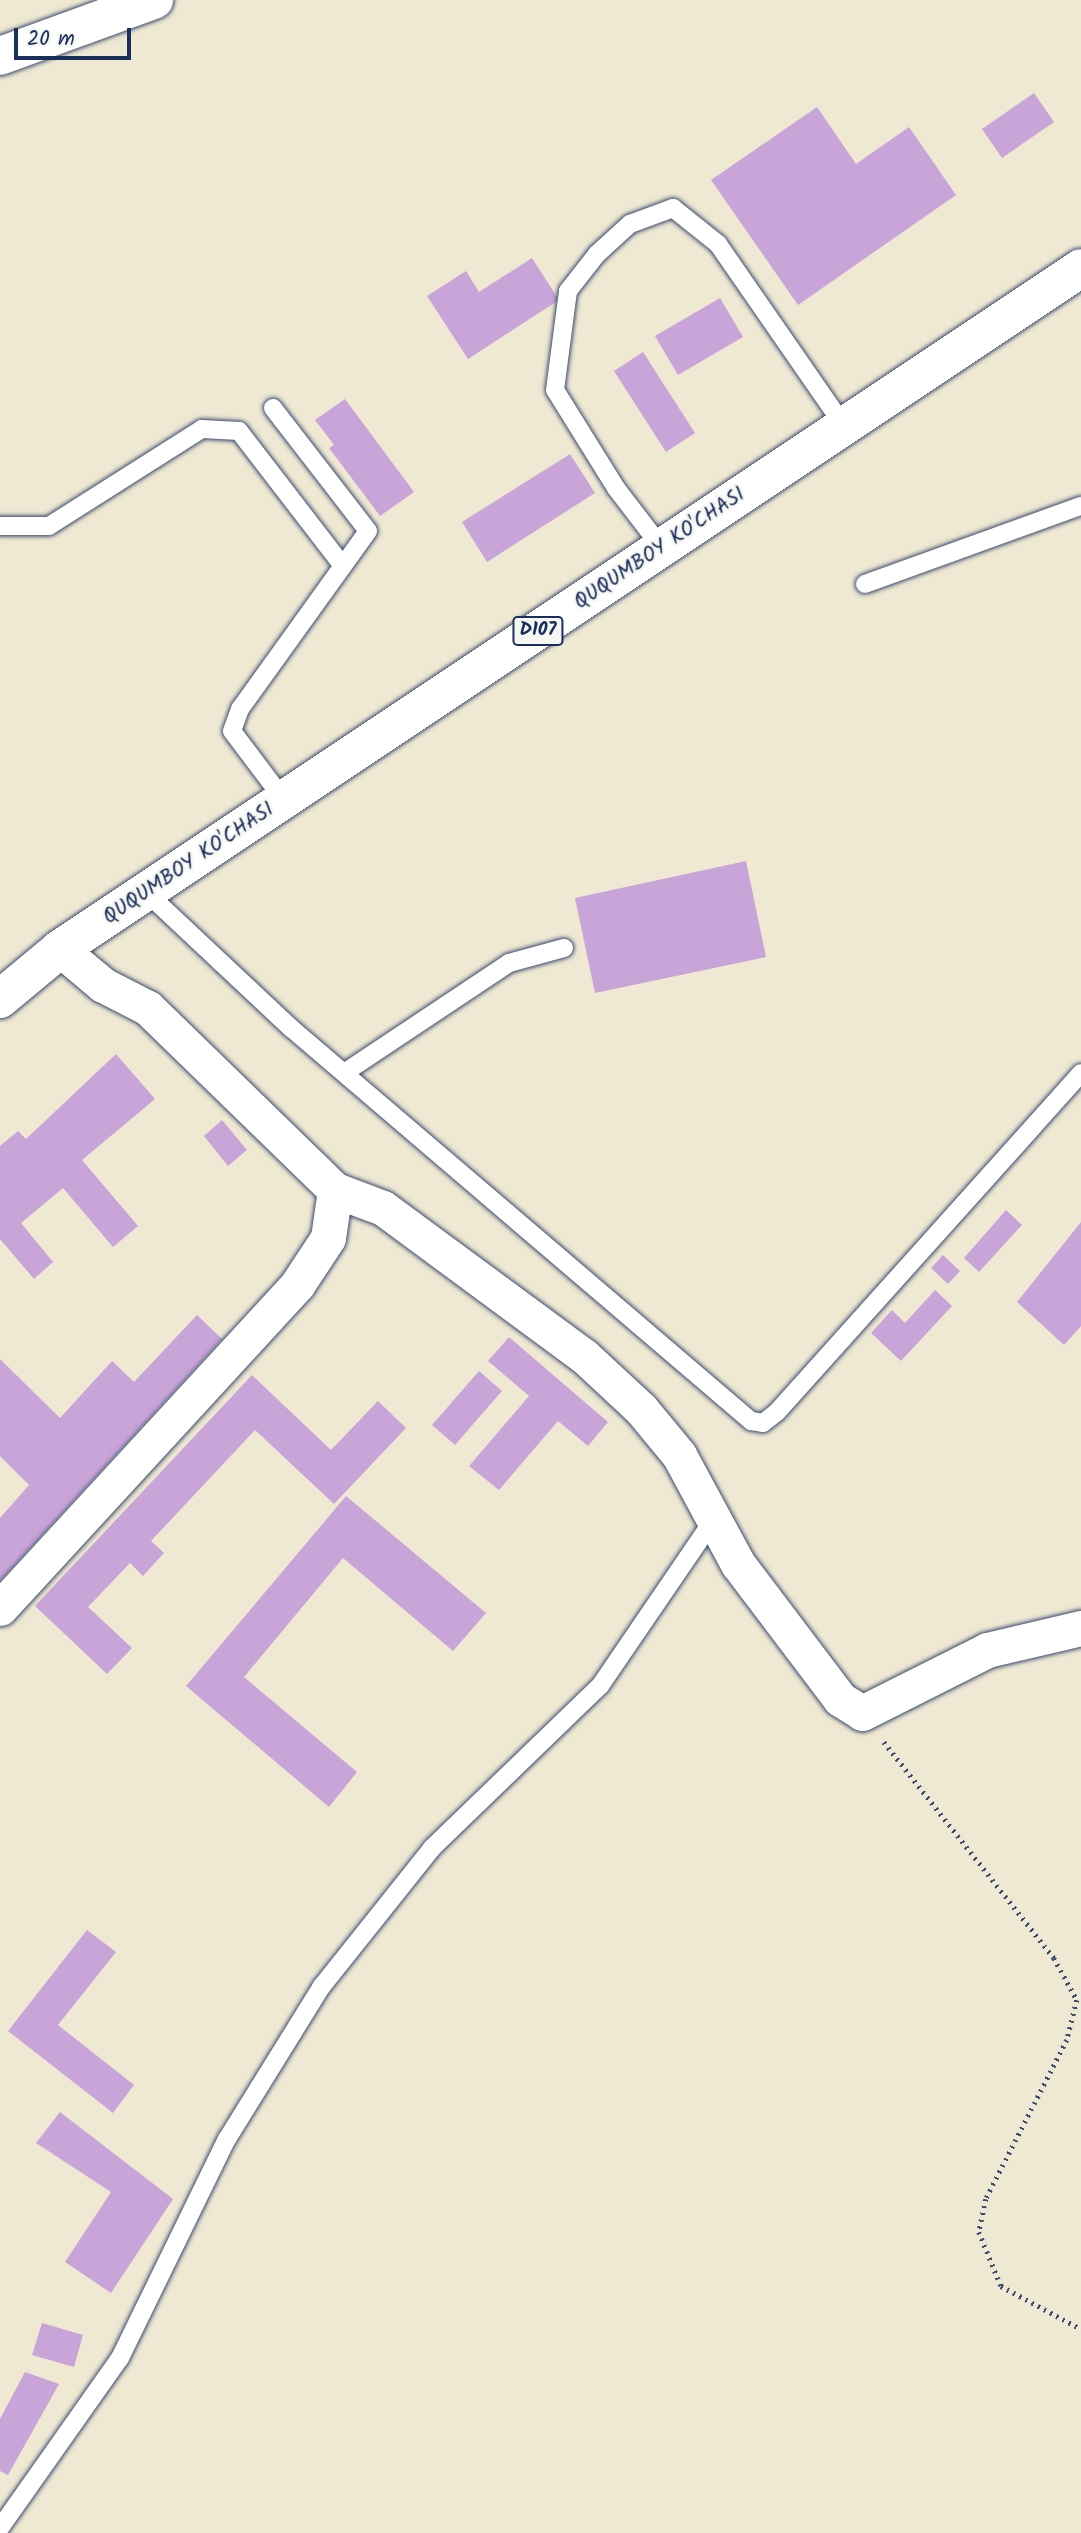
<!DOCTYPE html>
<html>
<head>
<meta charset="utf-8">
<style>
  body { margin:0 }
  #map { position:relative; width:1081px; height:2533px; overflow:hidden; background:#efe9d3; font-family:Kalam,sans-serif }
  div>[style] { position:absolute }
  .building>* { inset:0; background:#c9a4d8 }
  .path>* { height:4.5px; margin-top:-2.25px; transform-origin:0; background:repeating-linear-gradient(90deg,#3b4b70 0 2px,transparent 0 7px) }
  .roads { filter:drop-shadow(0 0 2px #3b4b70) drop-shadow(0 0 2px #3b4b70) }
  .service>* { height:18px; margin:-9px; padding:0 9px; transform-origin:9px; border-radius:9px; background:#fff }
  .minor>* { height:35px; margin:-17.5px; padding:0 17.5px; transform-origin:17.5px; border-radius:17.5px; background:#fff }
  .primary>* { height:38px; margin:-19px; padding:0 19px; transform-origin:19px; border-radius:19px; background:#fff }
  span { translate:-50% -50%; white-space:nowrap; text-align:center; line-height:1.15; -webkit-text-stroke:5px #f6f6f2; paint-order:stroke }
  .shield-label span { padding:2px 5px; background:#f6f6f2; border:2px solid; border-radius:5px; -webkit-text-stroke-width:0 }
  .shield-label { font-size:19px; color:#1b2f5e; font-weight:700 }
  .street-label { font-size:21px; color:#1b2f5e }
  .scale { position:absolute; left:14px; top:28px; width:117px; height:32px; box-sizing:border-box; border:4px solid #1b2f5e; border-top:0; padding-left:9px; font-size:21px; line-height:24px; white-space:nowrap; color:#1b2f5e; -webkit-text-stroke:5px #f6f6f2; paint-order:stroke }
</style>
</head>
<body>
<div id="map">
  <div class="building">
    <div style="clip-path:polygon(1034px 93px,1054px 122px,1002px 158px,982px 129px)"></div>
    <div style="clip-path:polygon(817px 107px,856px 164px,909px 127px,956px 195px,798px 305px,711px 180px)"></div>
    <div style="clip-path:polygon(532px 258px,559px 300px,468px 359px,427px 296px,466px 271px,479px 292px)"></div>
    <div style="clip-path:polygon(720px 298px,743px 337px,678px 375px,655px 336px)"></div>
    <div style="clip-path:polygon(643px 352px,695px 433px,666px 452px,614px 371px)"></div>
    <div style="clip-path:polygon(345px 399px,414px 492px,380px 516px,329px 448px,334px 445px,315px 420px)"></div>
    <div style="clip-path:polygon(570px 454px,595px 493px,487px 562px,462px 522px)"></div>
    <div style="clip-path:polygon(746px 861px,766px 957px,595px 993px,575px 898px)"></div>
    <div style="clip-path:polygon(116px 1054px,155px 1099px,82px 1160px,138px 1226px,113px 1247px,63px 1188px,21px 1223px,53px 1262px,34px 1279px,0 1239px,0 1146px,18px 1131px,26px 1139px)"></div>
    <div style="clip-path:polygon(222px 1120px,247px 1150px,228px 1166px,204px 1136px)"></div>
    <div style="clip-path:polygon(1006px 1210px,1022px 1225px,979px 1272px,964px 1258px)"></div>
    <div style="clip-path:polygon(1081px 1222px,1081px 1326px,1064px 1345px,1017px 1302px)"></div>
    <div style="clip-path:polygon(943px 1255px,960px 1271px,948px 1284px,931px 1268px)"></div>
    <div style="clip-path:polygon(935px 1290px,952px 1306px,901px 1361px,871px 1333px,892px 1310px,905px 1323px)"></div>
    <div style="clip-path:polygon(197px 1315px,222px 1339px,0 1581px,0 1518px,29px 1485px,0 1456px,0 1359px,60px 1418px,112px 1361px,134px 1382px)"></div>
    <div style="clip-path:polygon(509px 1337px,608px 1422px,588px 1446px,558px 1421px,499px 1490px,469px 1466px,529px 1396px,488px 1361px)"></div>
    <div style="clip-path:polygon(479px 1371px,502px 1391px,455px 1445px,432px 1425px)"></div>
    <div style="clip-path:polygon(252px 1375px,331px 1450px,378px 1401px,406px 1428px,334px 1504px,255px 1430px,151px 1541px,164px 1553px,143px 1576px,130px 1563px,88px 1607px,132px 1648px,107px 1674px,35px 1606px)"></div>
    <div style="clip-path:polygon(346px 1496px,486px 1613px,453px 1651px,343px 1558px,244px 1677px,357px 1772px,329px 1807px,186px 1686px)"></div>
    <div style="clip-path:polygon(87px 1930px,116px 1952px,58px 2025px,134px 2085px,113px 2113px,8px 2031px)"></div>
    <div style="clip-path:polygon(60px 2112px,173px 2199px,111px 2293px,65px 2262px,111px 2192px,36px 2143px)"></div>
    <div style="clip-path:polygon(42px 2323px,83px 2335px,74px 2367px,32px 2355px)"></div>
    <div style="clip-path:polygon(25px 2372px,59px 2384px,8px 2475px,0 2471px,0 2419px)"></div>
  </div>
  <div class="path">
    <div style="left:884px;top:1742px;width:275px;rotate:51.8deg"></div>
    <div style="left:1054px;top:1958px;width:48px;rotate:61.3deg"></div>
    <div style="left:1077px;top:2000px;width:41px;rotate:104deg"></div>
    <div style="left:1067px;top:2040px;width:178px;rotate:117deg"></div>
    <div style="left:986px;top:2199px;width:34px;rotate:102deg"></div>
    <div style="left:979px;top:2232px;width:58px;rotate:67.8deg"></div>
    <div style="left:1001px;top:2286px;width:91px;rotate:28.3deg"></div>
  </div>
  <div class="roads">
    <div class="service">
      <div style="left:273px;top:408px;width:155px;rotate:52.3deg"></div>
      <div style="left:368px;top:531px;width:219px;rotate:125.7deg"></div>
      <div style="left:240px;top:709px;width:23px;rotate:110deg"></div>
      <div style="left:232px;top:731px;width:86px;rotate:53deg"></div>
      <div style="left:0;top:526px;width:49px"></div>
      <div style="left:49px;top:526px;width:181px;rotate:-32.4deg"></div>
      <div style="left:202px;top:429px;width:37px;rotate:3deg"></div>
      <div style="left:239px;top:431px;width:170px;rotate:52.4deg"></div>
      <div style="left:662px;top:548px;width:76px;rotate:-127.5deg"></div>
      <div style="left:616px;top:488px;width:115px;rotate:-121.9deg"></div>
      <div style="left:555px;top:390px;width:100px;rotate:-82.5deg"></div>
      <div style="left:568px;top:291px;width:47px;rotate:-51.9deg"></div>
      <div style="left:597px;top:254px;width:45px;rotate:-42.3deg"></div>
      <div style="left:630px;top:224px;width:46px;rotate:-20.4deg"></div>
      <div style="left:673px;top:208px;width:58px;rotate:38.7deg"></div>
      <div style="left:718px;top:244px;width:221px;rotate:55.3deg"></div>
      <div style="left:865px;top:584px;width:230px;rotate:-19.9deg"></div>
      <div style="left:146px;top:892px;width:199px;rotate:43.2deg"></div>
      <div style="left:291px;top:1028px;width:605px;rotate:40.51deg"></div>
      <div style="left:751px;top:1421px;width:12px;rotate:9deg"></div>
      <div style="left:763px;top:1423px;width:18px;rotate:-38deg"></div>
      <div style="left:777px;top:1412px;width:455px;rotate:-48.1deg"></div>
      <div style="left:344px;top:1073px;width:198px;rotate:-33.7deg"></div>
      <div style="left:509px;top:963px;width:57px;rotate:-15.3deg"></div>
      <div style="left:0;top:2528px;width:208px;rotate:-54.8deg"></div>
      <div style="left:120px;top:2358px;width:244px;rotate:-64deg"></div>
      <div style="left:227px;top:2139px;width:180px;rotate:-58.2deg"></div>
      <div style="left:322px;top:1986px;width:176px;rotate:-51.4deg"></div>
      <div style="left:432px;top:1848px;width:233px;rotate:-44deg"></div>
      <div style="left:600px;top:1686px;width:199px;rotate:-55.7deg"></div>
    </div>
    <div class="minor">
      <div style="left:335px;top:1190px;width:51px;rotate:20.6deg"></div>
      <div style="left:383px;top:1208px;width:250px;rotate:36.4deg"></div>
      <div style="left:584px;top:1356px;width:78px;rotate:42.9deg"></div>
      <div style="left:641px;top:1409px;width:60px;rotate:50.4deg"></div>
      <div style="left:679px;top:1455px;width:124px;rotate:61.6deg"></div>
      <div style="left:738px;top:1564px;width:169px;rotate:52.9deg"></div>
      <div style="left:840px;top:1699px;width:26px;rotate:32deg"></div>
      <div style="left:862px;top:1713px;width:140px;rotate:-26.7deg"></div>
      <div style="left:987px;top:1650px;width:97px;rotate:-13.2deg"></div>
      <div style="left:0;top:1608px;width:439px;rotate:-47.4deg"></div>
      <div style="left:297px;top:1285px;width:56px;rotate:-56.6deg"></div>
      <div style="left:328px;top:1238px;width:49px;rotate:-81.7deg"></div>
      <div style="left:335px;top:1190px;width:261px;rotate:-135.8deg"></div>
      <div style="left:148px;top:1008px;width:51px;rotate:-152.9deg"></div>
      <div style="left:103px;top:985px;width:56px;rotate:-140.1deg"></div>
    </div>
    <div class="primary">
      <div style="left:0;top:56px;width:164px;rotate:-20deg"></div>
      <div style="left:0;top:999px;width:78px;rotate:-39.8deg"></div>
      <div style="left:60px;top:949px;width:1227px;rotate:-33.7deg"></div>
    </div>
  </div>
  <div class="shield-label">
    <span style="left:538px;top:631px">D107</span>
  </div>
  <div class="street-label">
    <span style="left:660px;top:549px;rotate:-34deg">QUQUMBOY KO'CHASI</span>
    <span style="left:189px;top:864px;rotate:-34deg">QUQUMBOY KO'CHASI</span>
  </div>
  <div class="scale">20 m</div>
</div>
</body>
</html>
